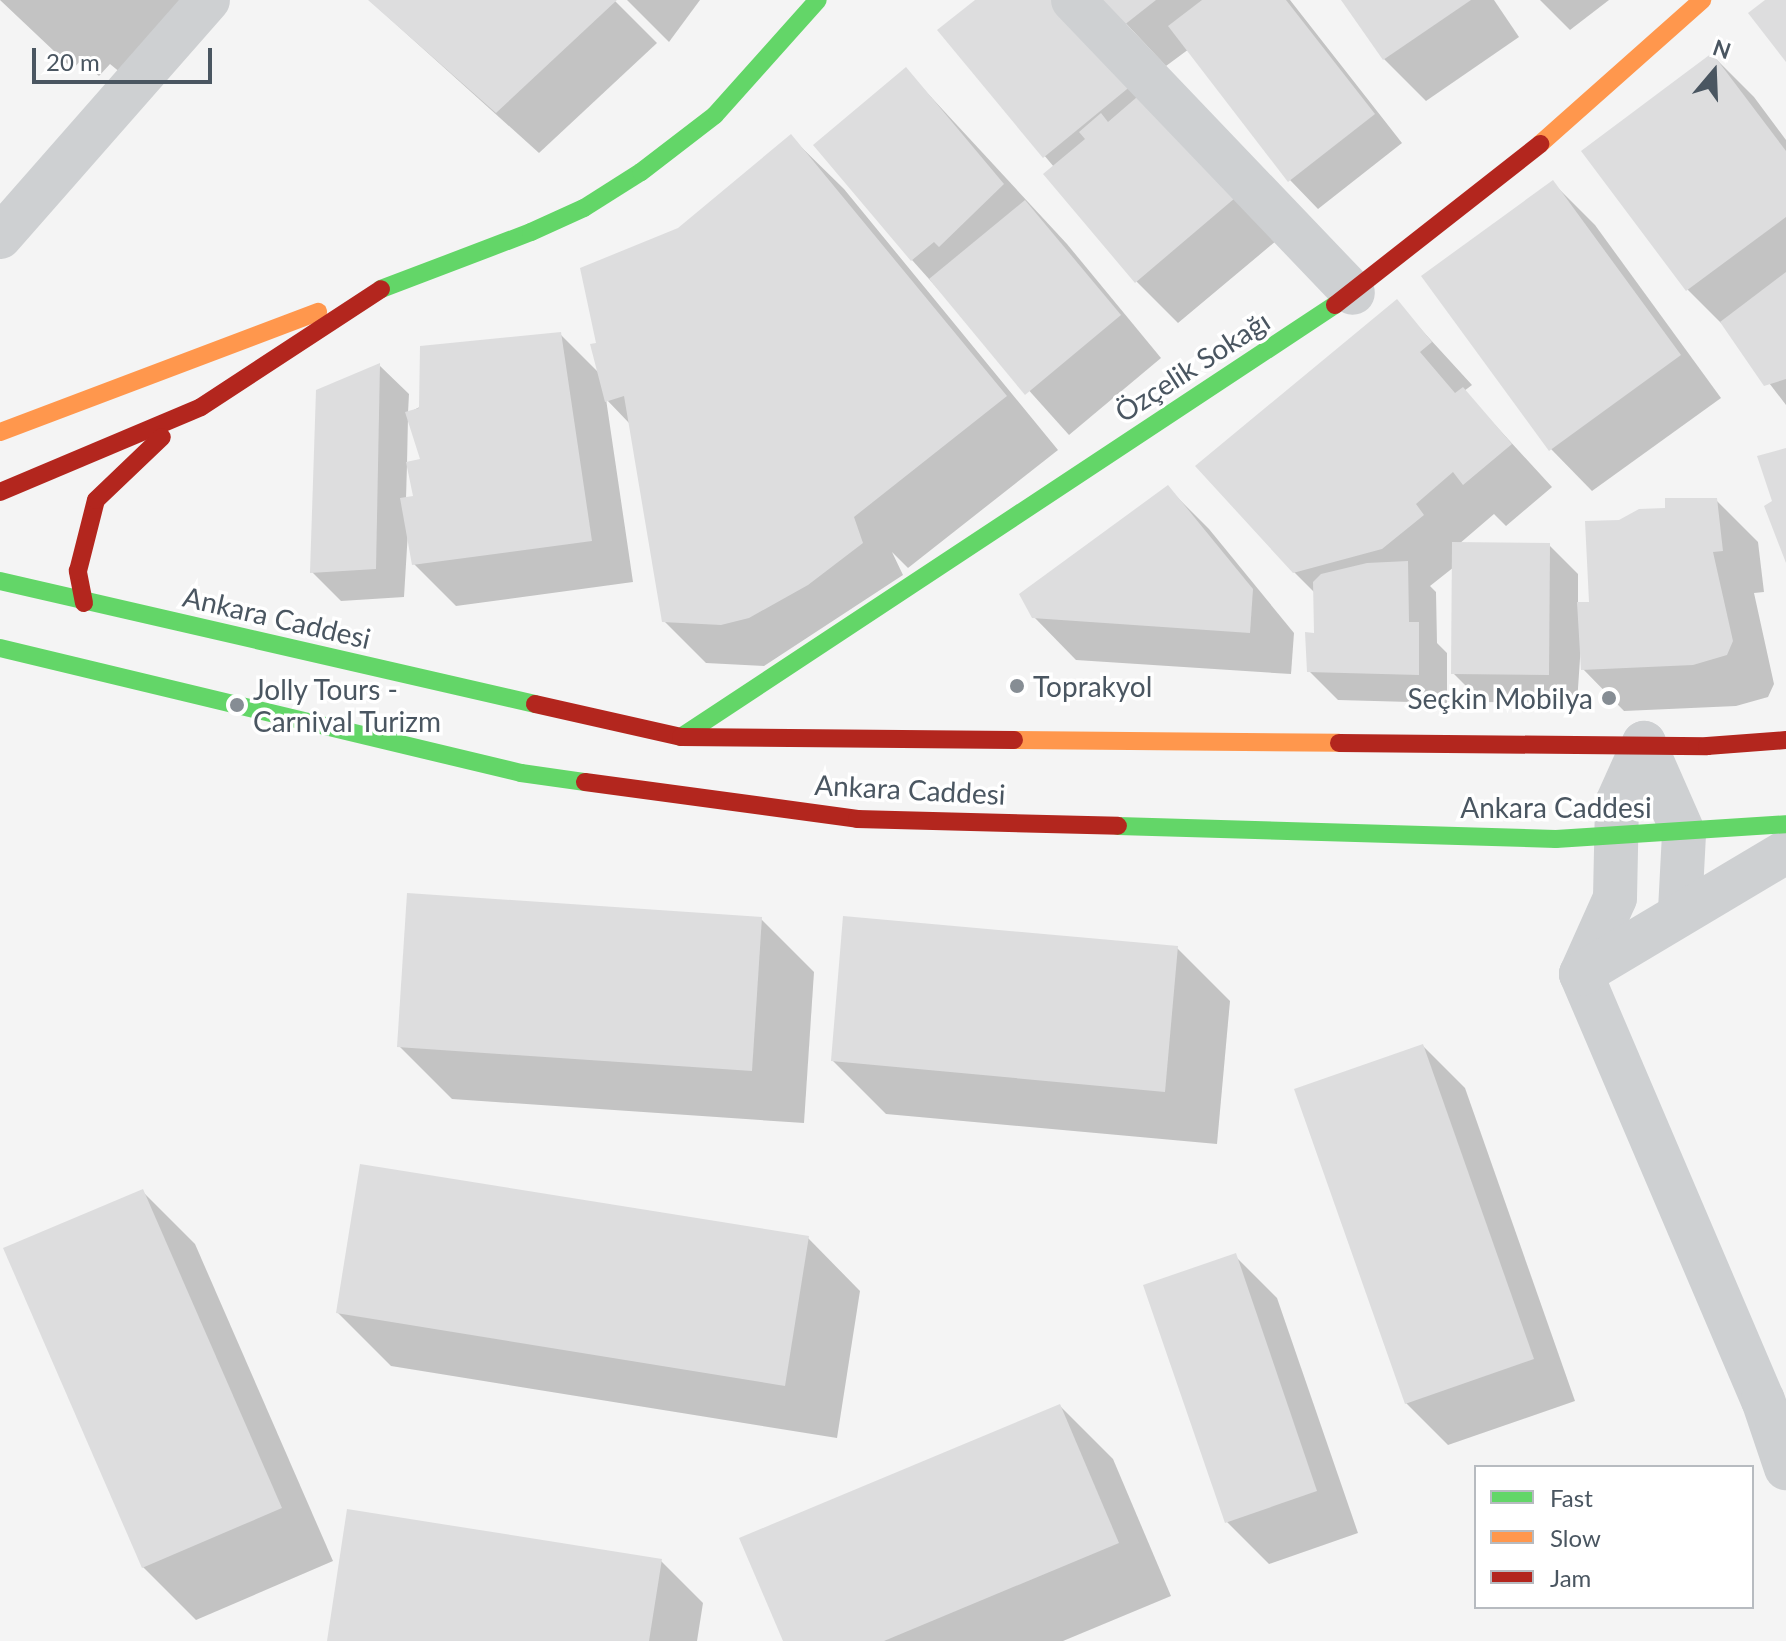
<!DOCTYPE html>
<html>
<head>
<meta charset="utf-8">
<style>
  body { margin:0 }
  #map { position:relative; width:1786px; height:1641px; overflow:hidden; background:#f4f4f4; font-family:Lato,sans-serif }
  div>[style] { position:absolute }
  .shadow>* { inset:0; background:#0003 }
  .building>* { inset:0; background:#ddddde }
  .street>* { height:44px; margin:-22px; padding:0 22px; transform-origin:22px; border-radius:22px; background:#ced0d2 }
  .fast>* { height:18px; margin:-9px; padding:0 9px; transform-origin:9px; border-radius:9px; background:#63d668 }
  .slow>* { height:18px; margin:-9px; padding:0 9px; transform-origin:9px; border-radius:9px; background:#ff974d }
  .jam>* { height:18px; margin:-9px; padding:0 9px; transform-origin:9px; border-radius:9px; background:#b3261e }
  .dots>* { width:22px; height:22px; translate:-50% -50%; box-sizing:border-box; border:4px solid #fff; border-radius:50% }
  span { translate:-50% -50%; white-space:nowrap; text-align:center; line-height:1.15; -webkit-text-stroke:7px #fff; paint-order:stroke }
  .street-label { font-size:28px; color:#4a5661 }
  .poi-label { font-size:28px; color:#4a5661 }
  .left { translate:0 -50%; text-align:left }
  .right { translate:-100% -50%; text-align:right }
  .legend { position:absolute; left:1474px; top:1465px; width:280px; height:144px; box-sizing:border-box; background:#fff; border:2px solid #b7bbc0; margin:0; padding:10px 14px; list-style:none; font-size:24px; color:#4a5661 }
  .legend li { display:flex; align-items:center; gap:16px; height:40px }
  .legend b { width:40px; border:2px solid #b7bbc0 }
  .north { position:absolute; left:1674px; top:32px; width:80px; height:80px; -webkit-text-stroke:6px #fff; paint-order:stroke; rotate:19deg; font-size:22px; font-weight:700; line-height:32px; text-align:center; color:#4a5661 }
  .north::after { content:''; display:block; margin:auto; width:28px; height:36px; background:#4a5661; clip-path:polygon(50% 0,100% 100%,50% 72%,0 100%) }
  .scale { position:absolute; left:32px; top:48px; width:180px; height:36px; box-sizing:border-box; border:4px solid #4a5661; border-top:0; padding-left:10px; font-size:24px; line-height:28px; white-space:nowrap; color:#4a5661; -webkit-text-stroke:6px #fff; paint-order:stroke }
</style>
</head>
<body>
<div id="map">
  <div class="shadow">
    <div style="clip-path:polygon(0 0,197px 0,127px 78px,110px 64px,99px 76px,81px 60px,73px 69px)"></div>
    <div style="clip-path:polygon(369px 0,614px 0,657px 43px,539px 153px)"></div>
    <div style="clip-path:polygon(627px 0,700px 0,669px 42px)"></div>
    <div style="clip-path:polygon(978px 0,1066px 0,1276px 241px,1178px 323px,1137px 282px,1054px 167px,940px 31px)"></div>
    <div style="clip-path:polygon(1104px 0,1290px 0,1402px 143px,1318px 209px,1290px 180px,1189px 49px,1166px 66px)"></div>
    <div style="clip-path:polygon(1343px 0,1494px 0,1519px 37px,1426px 101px,1384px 59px)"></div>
    <div style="clip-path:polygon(1540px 0,1609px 0,1570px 30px)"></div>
    <div style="clip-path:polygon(1712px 55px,1754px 97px,1786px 140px,1786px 405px,1730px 332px,1688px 290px,1584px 151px)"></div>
    <div style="clip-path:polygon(906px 70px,1067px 244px,1161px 358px,1069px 435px,912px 260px)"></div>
    <div style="clip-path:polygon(evenodd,791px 137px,844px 189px,1058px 450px,908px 568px,892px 552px,903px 575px,764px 666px,706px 663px,664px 621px,630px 424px,606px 399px,633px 582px,456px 606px,414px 564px,408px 531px,404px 597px,341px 601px,312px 572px,380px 366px,409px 394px,408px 413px,560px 334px,600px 374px,599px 344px,679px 230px,791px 137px,408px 417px,423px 461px,407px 464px,408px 417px,791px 137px,407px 464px,416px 498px,406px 499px,407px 464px)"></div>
    <div style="clip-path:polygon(1553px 183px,1595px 225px,1721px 398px,1592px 491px,1551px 449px)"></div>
    <div style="clip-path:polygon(1396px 302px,1472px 385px,1464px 391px,1552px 487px,1506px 526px,1494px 514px,1459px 544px,1549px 545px,1578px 574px,1578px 604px,1591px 604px,1620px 522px,1716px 500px,1758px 542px,1764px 592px,1754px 593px,1774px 684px,1768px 697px,1736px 706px,1624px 711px,1583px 669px,1581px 644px,1577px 703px,1482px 702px,1453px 673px,1454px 567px,1430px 586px,1436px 592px,1437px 643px,1447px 653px,1447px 703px,1338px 700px,1309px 671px,1316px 636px,1315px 593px,1294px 572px)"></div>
    <div style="clip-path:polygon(1168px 488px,1209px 529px,1294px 633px,1291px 674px,1076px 660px,1034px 617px)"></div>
    <div style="clip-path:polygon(761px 919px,814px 972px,804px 1123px,452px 1099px,399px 1046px)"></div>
    <div style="clip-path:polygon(1177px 948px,1230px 1001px,1217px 1144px,886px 1114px,833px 1061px)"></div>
    <div style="clip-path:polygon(1423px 1046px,1465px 1088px,1575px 1401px,1448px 1445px,1406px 1403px)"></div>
    <div style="clip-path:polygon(142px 1191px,195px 1244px,333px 1561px,196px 1620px,143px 1567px)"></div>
    <div style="clip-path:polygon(808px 1238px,860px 1291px,837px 1438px,391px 1366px,338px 1313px)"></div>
    <div style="clip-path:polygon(1235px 1256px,1277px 1298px,1358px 1533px,1269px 1564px,1227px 1522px)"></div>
    <div style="clip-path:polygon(1060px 1406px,1113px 1459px,1171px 1596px,1063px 1641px,785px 1641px)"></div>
    <div style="clip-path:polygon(661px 1561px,703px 1603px,697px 1641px,329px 1641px)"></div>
  </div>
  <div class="building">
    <div style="clip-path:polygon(368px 0,617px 0,496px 113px)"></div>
    <div style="clip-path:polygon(975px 0,1061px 0,1132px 85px,1043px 158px,937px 30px)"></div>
    <div style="clip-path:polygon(1101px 0,1156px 0,1123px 26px)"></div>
    <div style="clip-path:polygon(1202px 0,1286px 0,1375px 114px,1288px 182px,1168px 26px)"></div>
    <div style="clip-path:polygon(1341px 0,1471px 0,1383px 60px)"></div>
    <div style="clip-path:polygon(1765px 0,1786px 0,1786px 62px,1748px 13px)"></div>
    <div style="clip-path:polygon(1712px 53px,1786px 151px,1786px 217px,1686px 291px,1581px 151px)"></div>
    <div style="clip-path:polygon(906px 67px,1004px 184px,939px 247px,934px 242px,911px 261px,813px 145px)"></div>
    <div style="clip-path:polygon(1144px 91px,1235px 198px,1135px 283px,1043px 174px,1085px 139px,1079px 132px,1101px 113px,1108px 122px)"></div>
    <div style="clip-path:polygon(791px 134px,1007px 396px,854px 517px,863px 543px,808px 585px,749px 618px,721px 625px,662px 622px,624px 396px,605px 402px,590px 344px,596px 343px,580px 268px,678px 228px)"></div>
    <div style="clip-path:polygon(1553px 180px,1681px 355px,1549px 451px,1421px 276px)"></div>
    <div style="clip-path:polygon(1025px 200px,1121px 315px,1025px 395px,929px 279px)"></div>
    <div style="clip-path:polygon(1786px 272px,1786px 379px,1764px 386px,1720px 322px)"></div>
    <div style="clip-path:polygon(1397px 299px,1432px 342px,1420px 352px,1455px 393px,1463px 387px,1512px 444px,1463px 485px,1453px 472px,1416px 504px,1424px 515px,1382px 549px,1293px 573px,1195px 466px)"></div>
    <div style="clip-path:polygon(561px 332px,592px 541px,412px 565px,400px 498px,413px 496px,406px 462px,420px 459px,405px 412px,419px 408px,420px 346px)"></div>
    <div style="clip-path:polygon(380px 363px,376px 569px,310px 573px,316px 390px)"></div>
    <div style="clip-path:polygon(1786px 448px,1786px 563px,1764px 506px,1772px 501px,1757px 456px)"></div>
    <div style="clip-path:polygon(1168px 485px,1253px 589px,1250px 633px,1032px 618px,1019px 594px)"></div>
    <div style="clip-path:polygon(1665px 498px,1717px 498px,1723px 551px,1713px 552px,1733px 641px,1727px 655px,1693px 665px,1581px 670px,1577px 602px,1589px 602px,1585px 521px,1619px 520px,1639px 509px,1665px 508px)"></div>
    <div style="clip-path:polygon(1452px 542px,1550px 543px,1549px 675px,1451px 674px)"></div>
    <div style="clip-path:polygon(1408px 561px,1409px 622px,1419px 622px,1419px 675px,1307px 672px,1305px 632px,1314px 633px,1313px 582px,1321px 574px,1367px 563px)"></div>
    <div style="clip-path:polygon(407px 893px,762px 917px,752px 1071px,397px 1047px)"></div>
    <div style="clip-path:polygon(843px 916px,1178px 946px,1165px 1092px,831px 1061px)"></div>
    <div style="clip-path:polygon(1423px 1044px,1534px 1359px,1405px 1404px,1294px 1089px)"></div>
    <div style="clip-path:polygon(360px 1164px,809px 1236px,785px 1386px,336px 1313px)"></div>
    <div style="clip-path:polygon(143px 1189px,282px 1508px,142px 1568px,3px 1248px)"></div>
    <div style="clip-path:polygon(1236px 1253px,1317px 1491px,1225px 1523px,1143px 1285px)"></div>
    <div style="clip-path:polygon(1060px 1404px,1119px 1543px,884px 1641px,783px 1641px,739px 1538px)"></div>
    <div style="clip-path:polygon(347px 1509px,662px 1559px,649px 1641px,327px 1641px)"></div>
  </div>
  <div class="street">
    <div style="left:1073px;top:0;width:405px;rotate:46.3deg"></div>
    <div style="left:0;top:237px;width:315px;rotate:-48.7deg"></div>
    <div style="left:1644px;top:743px;width:99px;rotate:66.3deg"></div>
    <div style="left:1684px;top:834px;width:77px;rotate:93deg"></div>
    <div style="left:1581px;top:974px;width:463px;rotate:66.9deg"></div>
    <div style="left:1763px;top:1400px;width:72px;rotate:71.3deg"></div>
    <div style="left:1581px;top:974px;width:83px;rotate:-65.9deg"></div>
    <div style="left:1615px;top:898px;width:95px;rotate:-88.8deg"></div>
    <div style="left:1617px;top:803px;width:66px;rotate:-65.8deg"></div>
    <div style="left:1581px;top:974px;width:239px;rotate:-30.8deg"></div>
  </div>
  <div class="fast">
    <div style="left:381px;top:289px;width:160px;rotate:-20.8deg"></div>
    <div style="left:531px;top:232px;width:58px;rotate:-24.4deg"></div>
    <div style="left:584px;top:208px;width:67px;rotate:-32.3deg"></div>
    <div style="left:641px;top:172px;width:93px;rotate:-37.6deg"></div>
    <div style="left:715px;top:115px;width:154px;rotate:-48.2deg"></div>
    <div style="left:0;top:581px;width:549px;rotate:12.95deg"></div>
    <div style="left:0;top:648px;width:536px;rotate:13.49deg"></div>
    <div style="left:521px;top:773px;width:65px;rotate:8deg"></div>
    <div style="left:681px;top:737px;width:784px;rotate:-33.45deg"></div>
    <div style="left:1118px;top:826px;width:438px;rotate:1.7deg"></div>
    <div style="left:1556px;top:839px;width:230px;rotate:-3.7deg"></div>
  </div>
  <div class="slow">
    <div style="left:1540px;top:144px;width:217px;rotate:-41.6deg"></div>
    <div style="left:0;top:432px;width:340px;rotate:-20.7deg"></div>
    <div style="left:1014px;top:740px;width:325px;rotate:0.5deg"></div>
  </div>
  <div class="jam">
    <div style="left:1335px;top:305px;width:261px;rotate:-38.1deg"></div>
    <div style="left:0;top:492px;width:218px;rotate:-22.9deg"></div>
    <div style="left:201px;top:407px;width:215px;rotate:-33.2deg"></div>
    <div style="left:84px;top:603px;width:33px;rotate:-101deg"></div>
    <div style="left:78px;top:571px;width:73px;rotate:-75.8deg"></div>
    <div style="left:96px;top:500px;width:91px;rotate:-43.7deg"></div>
    <div style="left:535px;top:704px;width:150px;rotate:12.7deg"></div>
    <div style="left:681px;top:737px;width:333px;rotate:0.5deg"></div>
    <div style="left:1339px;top:743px;width:368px;rotate:0.5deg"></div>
    <div style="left:1707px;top:746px;width:79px;rotate:-4.3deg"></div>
    <div style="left:585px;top:782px;width:275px;rotate:7.7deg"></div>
    <div style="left:857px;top:819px;width:261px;rotate:1.5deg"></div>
  </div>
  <div class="dots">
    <div style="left:1017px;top:686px;background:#868d94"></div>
    <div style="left:1609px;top:698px;background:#868d94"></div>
    <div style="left:237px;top:705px;background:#868d94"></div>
  </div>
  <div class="street-label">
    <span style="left:1192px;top:366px;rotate:-33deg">Özçelik Sokağı</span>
    <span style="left:277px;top:617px;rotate:13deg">Ankara Caddesi</span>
    <span style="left:910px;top:789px;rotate:3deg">Ankara Caddesi</span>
    <span style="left:1556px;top:807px">Ankara Caddesi</span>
  </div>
  <div class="poi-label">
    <span class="left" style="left:1033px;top:686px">Toprakyol</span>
    <span class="left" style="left:253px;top:705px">Jolly Tours -<br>Carnival Turizm</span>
    <span class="right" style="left:1593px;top:698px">Seçkin Mobilya</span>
  </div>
  <ul class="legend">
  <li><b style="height:10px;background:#63d668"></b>Fast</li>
  <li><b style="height:10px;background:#ff974d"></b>Slow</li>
  <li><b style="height:10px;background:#b3261e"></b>Jam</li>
  </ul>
  <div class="north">N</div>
  <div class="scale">20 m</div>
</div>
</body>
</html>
